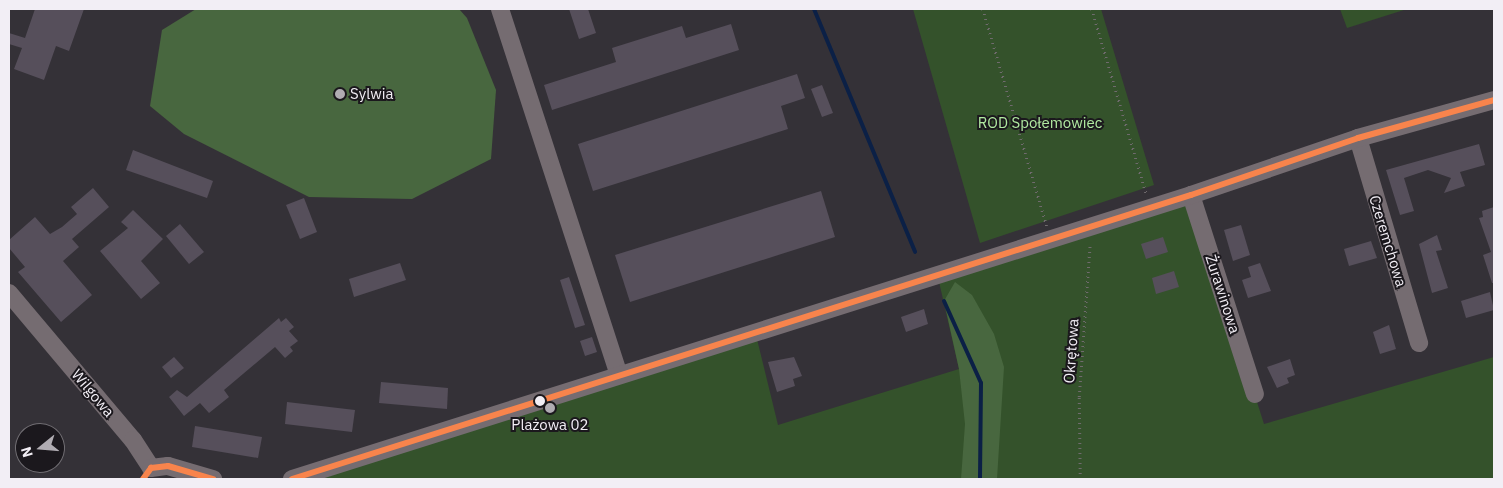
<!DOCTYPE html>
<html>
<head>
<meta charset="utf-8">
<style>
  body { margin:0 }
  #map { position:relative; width:1503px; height:488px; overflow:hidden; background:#343137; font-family:"IBM Plex Sans",sans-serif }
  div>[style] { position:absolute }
  .green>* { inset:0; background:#34522b }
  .forest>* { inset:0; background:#48673f }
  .stream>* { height:4px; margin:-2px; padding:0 2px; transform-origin:2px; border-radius:2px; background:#0b2046 }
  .building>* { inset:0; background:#564f5b }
  .path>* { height:2.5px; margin-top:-1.25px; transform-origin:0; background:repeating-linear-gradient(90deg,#706b6e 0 1px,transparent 0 5px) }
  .minor>* { height:18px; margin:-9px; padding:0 9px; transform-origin:9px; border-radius:9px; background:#756c71 }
  .bus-1>* { height:6px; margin:-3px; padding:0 3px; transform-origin:3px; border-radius:3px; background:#f8844c }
  .dots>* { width:14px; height:14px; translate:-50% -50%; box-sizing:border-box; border:2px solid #1b181d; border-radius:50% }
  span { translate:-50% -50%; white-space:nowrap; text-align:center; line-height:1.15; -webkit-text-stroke:4px #1b181d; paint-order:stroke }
  .poi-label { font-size:15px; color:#f2eef5 }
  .left { translate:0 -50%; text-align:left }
  .park-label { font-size:15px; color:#b1eaa1 }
  .street-label { font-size:15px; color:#f2eef5 }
  .frame { position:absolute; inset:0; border:10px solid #f2eef5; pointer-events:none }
  .north { position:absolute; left:15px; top:423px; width:50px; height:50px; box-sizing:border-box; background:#1b181d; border:1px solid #716e73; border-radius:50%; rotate:253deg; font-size:14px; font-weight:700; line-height:20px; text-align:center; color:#f2eef5 }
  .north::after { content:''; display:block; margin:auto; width:18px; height:22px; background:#b0acb2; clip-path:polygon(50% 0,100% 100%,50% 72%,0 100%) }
</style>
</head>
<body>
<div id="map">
  <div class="green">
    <div style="clip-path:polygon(913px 9px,1101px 9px,1154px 185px,980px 243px)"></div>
    <div style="clip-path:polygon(1340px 9px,1407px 9px,1347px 28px)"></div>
    <div style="clip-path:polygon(1191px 195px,1264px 424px,1494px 357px,1494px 479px,292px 479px,755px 331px,778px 425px,959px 369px,937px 273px)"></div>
  </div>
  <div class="forest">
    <div style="clip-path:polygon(196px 9px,459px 9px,467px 18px,496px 90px,491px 159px,412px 199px,309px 197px,184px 134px,150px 106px,162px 30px)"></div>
    <div style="clip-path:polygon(955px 282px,972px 295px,994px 334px,1004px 367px,997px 479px,961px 479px,965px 424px,959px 369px,944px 301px)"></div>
  </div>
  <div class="stream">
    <div style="left:814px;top:9px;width:263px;rotate:67.4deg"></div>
    <div style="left:944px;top:301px;width:90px;rotate:65.7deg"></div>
    <div style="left:981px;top:383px;width:96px;rotate:90.6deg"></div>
  </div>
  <div class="building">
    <div style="clip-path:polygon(35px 9px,84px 9px,69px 51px,56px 46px,44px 80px,14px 69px,22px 48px,9px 44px,9px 33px,25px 38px)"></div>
    <div style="clip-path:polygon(569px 9px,588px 9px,596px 33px,579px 39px)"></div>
    <div style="clip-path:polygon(731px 24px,739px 50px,552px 110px,544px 85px,616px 62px,612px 48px,682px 26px,686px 38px)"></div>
    <div style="clip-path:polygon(797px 74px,805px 98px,781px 106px,788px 129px,593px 191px,578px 144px)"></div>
    <div style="clip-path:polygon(822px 85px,833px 113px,822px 117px,811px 89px)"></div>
    <div style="clip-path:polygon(1479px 144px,1485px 165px,1460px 172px,1465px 186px,1444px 193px,1451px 178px,1428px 170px,1404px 178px,1414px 211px,1400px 215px,1386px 170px)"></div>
    <div style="clip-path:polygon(133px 150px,213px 181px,207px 198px,126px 170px)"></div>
    <div style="clip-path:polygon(93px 188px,109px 207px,72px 239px,79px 247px,63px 261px,92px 295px,61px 322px,18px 272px,25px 267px,9px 248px,9px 240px,35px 217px,50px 234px,62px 227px,77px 214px,71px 207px)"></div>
    <div style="clip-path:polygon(821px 191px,835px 237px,630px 302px,615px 255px)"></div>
    <div style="clip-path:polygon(304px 198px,317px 232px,300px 239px,286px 205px)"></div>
    <div style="clip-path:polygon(1494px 207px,1494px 283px,1492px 283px,1483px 255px,1491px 252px,1479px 218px,1483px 217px,1482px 211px)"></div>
    <div style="clip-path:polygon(133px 210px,163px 239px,141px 261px,160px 283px,141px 299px,100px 251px,128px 228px,121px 222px)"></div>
    <div style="clip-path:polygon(180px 224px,204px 252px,189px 264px,166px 236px)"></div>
    <div style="clip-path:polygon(1241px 225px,1250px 255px,1233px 261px,1224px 230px)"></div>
    <div style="clip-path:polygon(1437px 235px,1442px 250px,1436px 251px,1448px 288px,1432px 293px,1419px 244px)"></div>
    <div style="clip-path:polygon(1163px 237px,1168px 252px,1146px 259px,1141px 244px)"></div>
    <div style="clip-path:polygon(1371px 241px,1377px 258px,1349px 266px,1344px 249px)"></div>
    <div style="clip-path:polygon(400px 263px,406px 280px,354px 297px,349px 279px)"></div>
    <div style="clip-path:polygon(1260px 263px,1271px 291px,1248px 298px,1242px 280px,1251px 277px,1248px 267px)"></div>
    <div style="clip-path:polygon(1174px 271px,1179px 287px,1156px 294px,1152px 278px)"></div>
    <div style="clip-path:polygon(569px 277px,585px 325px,575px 328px,560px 280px)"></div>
    <div style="clip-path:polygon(1490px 292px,1494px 310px,1466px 318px,1461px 301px)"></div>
    <div style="clip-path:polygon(924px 309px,928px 324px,906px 332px,901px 317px)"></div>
    <div style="clip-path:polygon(279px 318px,281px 322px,286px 318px,294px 327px,289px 331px,298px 341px,290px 347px,293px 351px,285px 358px,275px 347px,224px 390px,229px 397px,209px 413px,200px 403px,184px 416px,169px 397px,177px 390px,187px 397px)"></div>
    <div style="clip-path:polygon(1389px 325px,1396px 349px,1380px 354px,1373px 332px)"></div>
    <div style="clip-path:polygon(592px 337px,597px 352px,585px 356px,580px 341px)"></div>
    <div style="clip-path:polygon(174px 357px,184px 368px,171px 378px,162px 367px)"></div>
    <div style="clip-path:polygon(794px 357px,802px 376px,793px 379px,795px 386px,777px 392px,768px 362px)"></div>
    <div style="clip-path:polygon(1290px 359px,1295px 375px,1287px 378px,1289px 383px,1277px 388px,1267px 367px)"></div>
    <div style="clip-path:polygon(381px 382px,448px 388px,447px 409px,379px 403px)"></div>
    <div style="clip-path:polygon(287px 402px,355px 410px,352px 432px,285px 424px)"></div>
    <div style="clip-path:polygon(195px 426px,262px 437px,258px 458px,192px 447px)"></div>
  </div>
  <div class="path">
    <div style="left:983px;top:9px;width:226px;rotate:73.6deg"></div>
    <div style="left:1092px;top:9px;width:192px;rotate:73.6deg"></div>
    <div style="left:1080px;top:479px;width:82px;rotate:-90.7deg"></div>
    <div style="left:1079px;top:397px;width:154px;rotate:-85.9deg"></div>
  </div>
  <div class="minor">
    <div style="left:500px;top:9px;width:385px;rotate:72deg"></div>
    <div style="left:1358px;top:138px;width:214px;rotate:73.4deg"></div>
    <div style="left:1191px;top:195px;width:209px;rotate:72.2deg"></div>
    <div style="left:9px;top:293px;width:192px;rotate:49.9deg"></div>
    <div style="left:133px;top:440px;width:33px;rotate:57deg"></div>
    <div style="left:151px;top:468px;width:17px;rotate:-7deg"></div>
    <div style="left:168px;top:466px;width:47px;rotate:16.1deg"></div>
    <div style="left:292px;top:479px;width:943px;rotate:-17.53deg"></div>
    <div style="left:1191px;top:195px;width:176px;rotate:-18.8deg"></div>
    <div style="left:1358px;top:138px;width:141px;rotate:-15.6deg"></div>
  </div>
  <div class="bus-1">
    <div style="left:143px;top:479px;width:14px;rotate:-54deg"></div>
    <div style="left:151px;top:468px;width:17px;rotate:-7deg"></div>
    <div style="left:168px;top:466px;width:47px;rotate:16.1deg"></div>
    <div style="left:292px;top:479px;width:943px;rotate:-17.53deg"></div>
    <div style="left:1191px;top:195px;width:176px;rotate:-18.8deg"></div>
    <div style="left:1358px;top:138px;width:141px;rotate:-15.6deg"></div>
  </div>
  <div class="dots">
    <div style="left:340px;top:94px;background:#b0acb2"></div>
    <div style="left:540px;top:401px;background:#f2eef5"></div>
    <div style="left:550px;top:408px;background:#b0acb2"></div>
  </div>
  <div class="poi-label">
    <span class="left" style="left:350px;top:94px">Sylwia</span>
    <span style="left:550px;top:425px">Plażowa 02</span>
  </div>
  <div class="park-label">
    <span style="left:1040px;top:123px">ROD Społemowiec</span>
  </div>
  <div class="street-label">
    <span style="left:1388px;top:241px;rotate:73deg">Czeremchowa</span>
    <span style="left:1223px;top:294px;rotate:72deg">Żurawinowa</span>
    <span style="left:1071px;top:351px;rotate:-86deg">Okrętowa</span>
    <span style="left:93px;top:393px;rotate:50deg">Wilgowa</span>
  </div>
  <div class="frame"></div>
  <div class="north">N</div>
</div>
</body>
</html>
